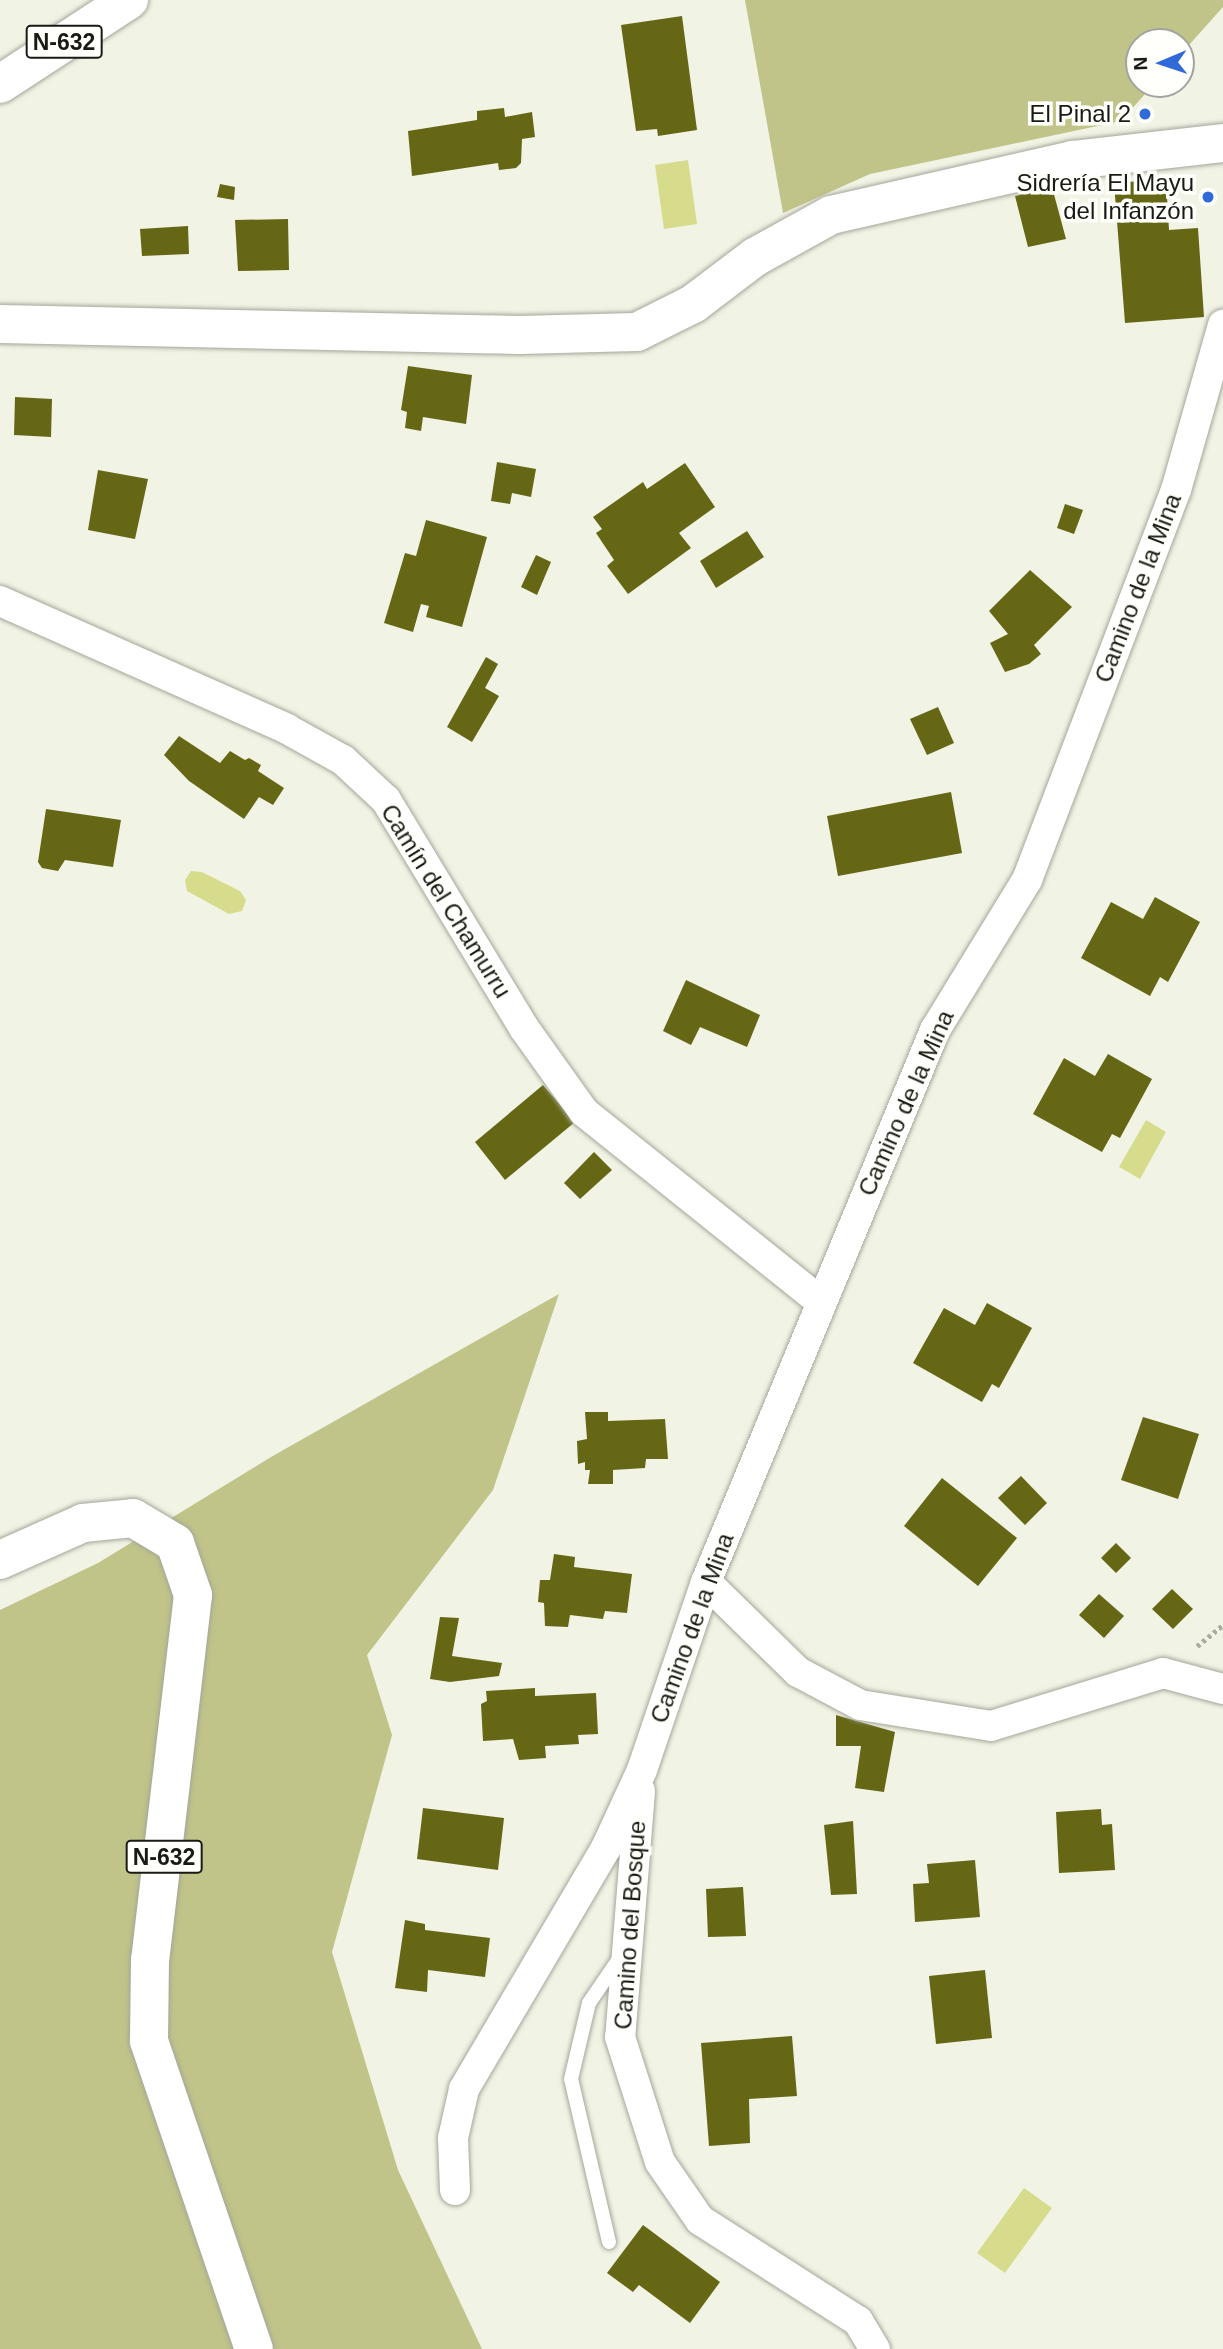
<!DOCTYPE html>
<html>
<head>
<meta charset="utf-8">
<style>
  body { margin:0 }
  #map { position:relative; width:1223px; height:2349px; overflow:hidden; background:#f1f3e5; font-family:Helvetica,sans-serif }
  div>[style] { position:absolute }
  .green>* { inset:0; background:#c0c488 }
  .water>* { inset:0; background:#d7dc8d }
  .building>* { inset:0; background:#656715 }
  .path>* { height:4.5px; margin-top:-2.25px; transform-origin:0; background:repeating-linear-gradient(90deg,#aaaca1 0 3.5px,transparent 0 7px) }
  .roads { filter:drop-shadow(0 0 2px #a5a699) drop-shadow(0 0 2px #a5a699) }
  .lane>* { height:14px; margin:-7px; padding:0 7px; transform-origin:7px; border-radius:7px; background:#fff }
  .street>* { height:30px; margin:-15px; padding:0 15px; transform-origin:15px; border-radius:15px; background:#fff }
  .secondary>* { height:38px; margin:-19px; padding:0 19px; transform-origin:19px; border-radius:19px; background:#fff }
  .highway>* { height:38px; margin:-19px; padding:0 19px; transform-origin:19px; border-radius:19px; background:#fff }
  .dots>* { width:19px; height:19px; translate:-50% -50%; box-sizing:border-box; border:4px solid #fffffc; border-radius:50% }
  span { translate:-50% -50%; white-space:nowrap; text-align:center; line-height:1.15; -webkit-text-stroke:7px #fffffc; paint-order:stroke }
  .shield-label span { padding:2px 5px; background:#fffffc; border:2px solid; border-radius:5px; -webkit-text-stroke-width:0 }
  .shield-label { font-size:23px; color:#1a1a15; font-weight:700 }
  .poi-label { font-size:24px; color:#1a1a15 }
  .right { translate:-100% -50%; text-align:right }
  .street-label { font-size:24px; color:#1a1a15 }
  .north { position:absolute; left:1125px; top:28px; width:70px; height:70px; box-sizing:border-box; background:#fffffc; border:2px solid #a3a3a0; border-radius:50%; rotate:268deg; font-size:19px; font-weight:700; line-height:28px; text-align:center; color:#1a1a15 }
  .north::after { content:''; display:block; margin:auto; width:24px; height:32px; background:#306ad9; clip-path:polygon(50% 0,100% 100%,50% 72%,0 100%) }
</style>
</head>
<body>
<div id="map">
  <div class="green">
    <div style="clip-path:polygon(745px 0,1223px 0,1223px 7px,1181px 54px,1181px 42px,1139px 42px,1139px 84px,1154px 84px,1121px 121px,870px 174px,783px 213px)"></div>
    <div style="clip-path:polygon(559px 1294px,493px 1490px,367px 1655px,392px 1735px,332px 1952px,398px 2170px,482px 2349px,0 2349px,0 1610px,98px 1563px,271px 1457px)"></div>
  </div>
  <div class="water">
    <div style="clip-path:polygon(688px 160px,697px 224px,664px 229px,655px 165px)"></div>
    <div style="clip-path:polygon(191px 871px,202px 872px,240px 891px,246px 900px,242px 911px,229px 914px,187px 891px,185px 880px)"></div>
    <div style="clip-path:polygon(1146px 1120px,1166px 1132px,1140px 1179px,1119px 1167px)"></div>
    <div style="clip-path:polygon(1024px 2188px,1052px 2208px,1005px 2273px,977px 2253px)"></div>
  </div>
  <div class="building">
    <div style="clip-path:polygon(682px 16px,697px 130px,658px 136px,657px 129px,636px 131px,621px 25px)"></div>
    <div style="clip-path:polygon(504px 108px,505px 117px,532px 112px,535px 137px,522px 139px,521px 163px,516px 168px,499px 170px,498px 163px,412px 176px,408px 131px,477px 120px,477px 111px)"></div>
    <div style="clip-path:polygon(1166px 179px,1169px 230px,1198px 228px,1204px 317px,1125px 323px,1114px 183px)"></div>
    <div style="clip-path:polygon(220px 184px,235px 187px,234px 200px,217px 197px)"></div>
    <div style="clip-path:polygon(1052px 187px,1066px 239px,1028px 247px,1015px 196px)"></div>
    <div style="clip-path:polygon(288px 219px,289px 270px,238px 271px,235px 220px)"></div>
    <div style="clip-path:polygon(188px 226px,189px 254px,142px 256px,140px 229px)"></div>
    <div style="clip-path:polygon(408px 366px,472px 375px,466px 424px,423px 417px,421px 431px,405px 428px,407px 412px,401px 410px)"></div>
    <div style="clip-path:polygon(15px 397px,52px 399px,51px 437px,14px 435px)"></div>
    <div style="clip-path:polygon(497px 462px,536px 469px,531px 497px,512px 493px,510px 504px,491px 501px)"></div>
    <div style="clip-path:polygon(685px 463px,715px 507px,679px 533px,691px 548px,628px 594px,607px 566px,614px 560px,596px 533px,602px 529px,593px 517px,643px 482px,647px 489px)"></div>
    <div style="clip-path:polygon(98px 470px,148px 479px,135px 539px,88px 530px)"></div>
    <div style="clip-path:polygon(1065px 504px,1083px 510px,1074px 534px,1057px 528px)"></div>
    <div style="clip-path:polygon(426px 520px,487px 537px,462px 627px,426px 617px,429px 606px,421px 604px,413px 632px,384px 623px,405px 553px,416px 556px)"></div>
    <div style="clip-path:polygon(747px 531px,764px 557px,716px 588px,700px 561px)"></div>
    <div style="clip-path:polygon(536px 555px,551px 562px,537px 595px,521px 587px)"></div>
    <div style="clip-path:polygon(1030px 570px,1072px 607px,1034px 645px,1041px 654px,1029px 664px,1005px 672px,990px 643px,1008px 634px,989px 611px)"></div>
    <div style="clip-path:polygon(486px 657px,498px 664px,485px 688px,499px 696px,472px 742px,447px 727px)"></div>
    <div style="clip-path:polygon(938px 707px,954px 743px,927px 755px,910px 719px)"></div>
    <div style="clip-path:polygon(179px 736px,220px 763px,230px 751px,245px 760px,249px 758px,261px 765px,258px 771px,284px 788px,273px 805px,259px 797px,244px 819px,189px 781px,164px 755px)"></div>
    <div style="clip-path:polygon(951px 792px,962px 853px,838px 876px,827px 816px)"></div>
    <div style="clip-path:polygon(46px 809px,121px 820px,113px 867px,65px 860px,58px 871px,42px 868px,38px 862px)"></div>
    <div style="clip-path:polygon(1155px 897px,1200px 922px,1168px 982px,1160px 977px,1150px 996px,1081px 958px,1111px 902px,1143px 919px)"></div>
    <div style="clip-path:polygon(686px 980px,760px 1015px,747px 1047px,700px 1027px,691px 1045px,663px 1031px)"></div>
    <div style="clip-path:polygon(1108px 1054px,1152px 1079px,1120px 1138px,1112px 1134px,1102px 1152px,1033px 1114px,1064px 1058px,1095px 1076px)"></div>
    <div style="clip-path:polygon(543px 1085px,575px 1122px,505px 1180px,475px 1142px)"></div>
    <div style="clip-path:polygon(594px 1152px,612px 1170px,580px 1199px,564px 1183px)"></div>
    <div style="clip-path:polygon(987px 1303px,1032px 1328px,999px 1388px,992px 1384px,982px 1402px,913px 1363px,944px 1308px,975px 1325px)"></div>
    <div style="clip-path:polygon(585px 1412px,608px 1412px,608px 1421px,665px 1419px,668px 1459px,646px 1459px,645px 1468px,613px 1470px,613px 1484px,588px 1484px,590px 1470px,585px 1470px,585px 1462px,578px 1464px,577px 1441px,587px 1439px)"></div>
    <div style="clip-path:polygon(1143px 1417px,1199px 1434px,1178px 1499px,1121px 1480px)"></div>
    <div style="clip-path:polygon(1021px 1476px,1047px 1503px,1025px 1525px,998px 1498px)"></div>
    <div style="clip-path:polygon(942px 1478px,1017px 1538px,978px 1586px,904px 1526px)"></div>
    <div style="clip-path:polygon(1116px 1543px,1131px 1558px,1116px 1573px,1101px 1558px)"></div>
    <div style="clip-path:polygon(554px 1554px,575px 1557px,574px 1567px,632px 1574px,627px 1613px,605px 1611px,603px 1619px,570px 1615px,568px 1627px,545px 1626px,544px 1603px,538px 1602px,540px 1580px,550px 1580px)"></div>
    <div style="clip-path:polygon(1172px 1589px,1193px 1609px,1173px 1629px,1152px 1609px)"></div>
    <div style="clip-path:polygon(1099px 1594px,1124px 1616px,1104px 1638px,1079px 1615px)"></div>
    <div style="clip-path:polygon(440px 1617px,459px 1618px,452px 1656px,502px 1663px,499px 1676px,450px 1682px,430px 1679px)"></div>
    <div style="clip-path:polygon(535px 1688px,535px 1696px,596px 1693px,598px 1734px,578px 1735px,579px 1744px,545px 1746px,546px 1758px,519px 1760px,513px 1739px,483px 1741px,481px 1704px,487px 1701px,486px 1691px)"></div>
    <div style="clip-path:polygon(836px 1715px,895px 1732px,884px 1792px,855px 1788px,861px 1746px,836px 1746px)"></div>
    <div style="clip-path:polygon(423px 1808px,504px 1818px,498px 1870px,417px 1859px)"></div>
    <div style="clip-path:polygon(1101px 1809px,1102px 1825px,1112px 1824px,1115px 1870px,1059px 1873px,1056px 1812px)"></div>
    <div style="clip-path:polygon(853px 1821px,857px 1894px,831px 1895px,824px 1825px)"></div>
    <div style="clip-path:polygon(975px 1860px,980px 1917px,915px 1922px,913px 1884px,929px 1883px,927px 1864px)"></div>
    <div style="clip-path:polygon(743px 1887px,746px 1936px,708px 1937px,706px 1889px)"></div>
    <div style="clip-path:polygon(405px 1920px,425px 1924px,425px 1930px,490px 1938px,485px 1977px,428px 1970px,427px 1992px,395px 1988px)"></div>
    <div style="clip-path:polygon(985px 1970px,992px 2038px,936px 2044px,929px 1976px)"></div>
    <div style="clip-path:polygon(792px 2036px,797px 2096px,749px 2099px,750px 2143px,709px 2146px,701px 2043px)"></div>
    <div style="clip-path:polygon(643px 2225px,720px 2282px,690px 2323px,639px 2285px,633px 2292px,607px 2273px)"></div>
  </div>
  <div class="path">
    <div style="left:1197px;top:1646px;width:33px;rotate:-39deg"></div>
  </div>
  <div class="roads">
    <div class="lane">
      <div style="left:609px;top:2242px;width:167px;rotate:-103.1deg"></div>
      <div style="left:571px;top:2079px;width:78px;rotate:-76.7deg"></div>
      <div style="left:589px;top:2003px;width:57px;rotate:-55.8deg"></div>
    </div>
    <div class="street">
      <div style="left:0;top:601px;width:314px;rotate:24deg"></div>
      <div style="left:287px;top:729px;width:64px;rotate:29deg"></div>
      <div style="left:343px;top:760px;width:59px;rotate:42.9deg"></div>
      <div style="left:386px;top:800px;width:267px;rotate:58.8deg"></div>
      <div style="left:524px;top:1028px;width:103px;rotate:54.5deg"></div>
      <div style="left:584px;top:1112px;width:302px;rotate:38.7deg"></div>
      <div style="left:706px;top:1582px;width:129px;rotate:44.4deg"></div>
      <div style="left:798px;top:1672px;width:70px;rotate:28deg"></div>
      <div style="left:860px;top:1705px;width:133px;rotate:9.1deg"></div>
      <div style="left:991px;top:1726px;width:180px;rotate:-17.1deg"></div>
      <div style="left:1163px;top:1673px;width:62px;rotate:14.9deg"></div>
      <div style="left:640px;top:1791px;width:247px;rotate:94.6deg"></div>
      <div style="left:620px;top:2037px;width:131px;rotate:72.3deg"></div>
      <div style="left:660px;top:2162px;width:70px;rotate:55.4deg"></div>
      <div style="left:700px;top:2220px;width:188px;rotate:32.6deg"></div>
      <div style="left:858px;top:2321px;width:33px;rotate:59deg"></div>
      <div style="left:455px;top:2190px;width:52px;rotate:-92.2deg"></div>
      <div style="left:453px;top:2138px;width:50px;rotate:-77.3deg"></div>
      <div style="left:464px;top:2089px;width:280px;rotate:-59.5deg"></div>
      <div style="left:606px;top:1848px;width:86px;rotate:-65.2deg"></div>
      <div style="left:642px;top:1770px;width:199px;rotate:-71.2deg"></div>
      <div style="left:706px;top:1582px;width:598px;rotate:-67.47deg"></div>
      <div style="left:935px;top:1030px;width:176px;rotate:-58.5deg"></div>
      <div style="left:1027px;top:880px;width:417px;rotate:-69.1deg"></div>
      <div style="left:1176px;top:490px;width:172px;rotate:-74.1deg"></div>
    </div>
    <div class="secondary">
      <div style="left:0;top:324px;width:519px;rotate:1.21deg"></div>
      <div style="left:519px;top:335px;width:118px;rotate:-1.5deg"></div>
      <div style="left:637px;top:332px;width:63px;rotate:-26.6deg"></div>
      <div style="left:693px;top:304px;width:78px;rotate:-37.2deg"></div>
      <div style="left:755px;top:257px;width:87px;rotate:-28.9deg"></div>
      <div style="left:831px;top:215px;width:248px;rotate:-12.8deg"></div>
      <div style="left:1073px;top:160px;width:151px;rotate:-6.5deg"></div>
    </div>
    <div class="highway">
      <div style="left:0;top:84px;width:154px;rotate:-33.1deg"></div>
      <div style="left:0;top:1560px;width:91px;rotate:-24deg"></div>
      <div style="left:83px;top:1523px;width:50px;rotate:-5.7deg"></div>
      <div style="left:133px;top:1518px;width:49px;rotate:30.8deg"></div>
      <div style="left:175px;top:1543px;width:55px;rotate:70.9deg"></div>
      <div style="left:193px;top:1595px;width:368px;rotate:96.7deg"></div>
      <div style="left:150px;top:1960px;width:81px;rotate:90.7deg"></div>
      <div style="left:149px;top:2041px;width:325px;rotate:71.2deg"></div>
    </div>
  </div>
  <div class="dots">
    <div style="left:1145px;top:114px;background:#306ad9"></div>
    <div style="left:1208px;top:197px;background:#306ad9"></div>
  </div>
  <div class="shield-label">
    <span style="left:64px;top:42px">N-632</span>
    <span style="left:164px;top:1857px">N-632</span>
  </div>
  <div class="poi-label">
    <span class="right" style="left:1131px;top:114px">El Pinal 2</span>
    <span class="right" style="left:1194px;top:197px">Sidrería El Mayu<br>del Infanzón</span>
  </div>
  <div class="street-label">
    <span style="left:1138px;top:588px;rotate:-69deg">Camino de la Mina</span>
    <span style="left:446px;top:901px;rotate:58deg">Camín del Chamurru</span>
    <span style="left:906px;top:1103px;rotate:-66deg">Camino de la Mina</span>
    <span style="left:692px;top:1628px;rotate:-70deg">Camino de la Mina</span>
    <span style="left:630px;top:1925px;rotate:-86deg">Camino del Bosque</span>
  </div>
  <div class="north">N</div>
</div>
</body>
</html>
